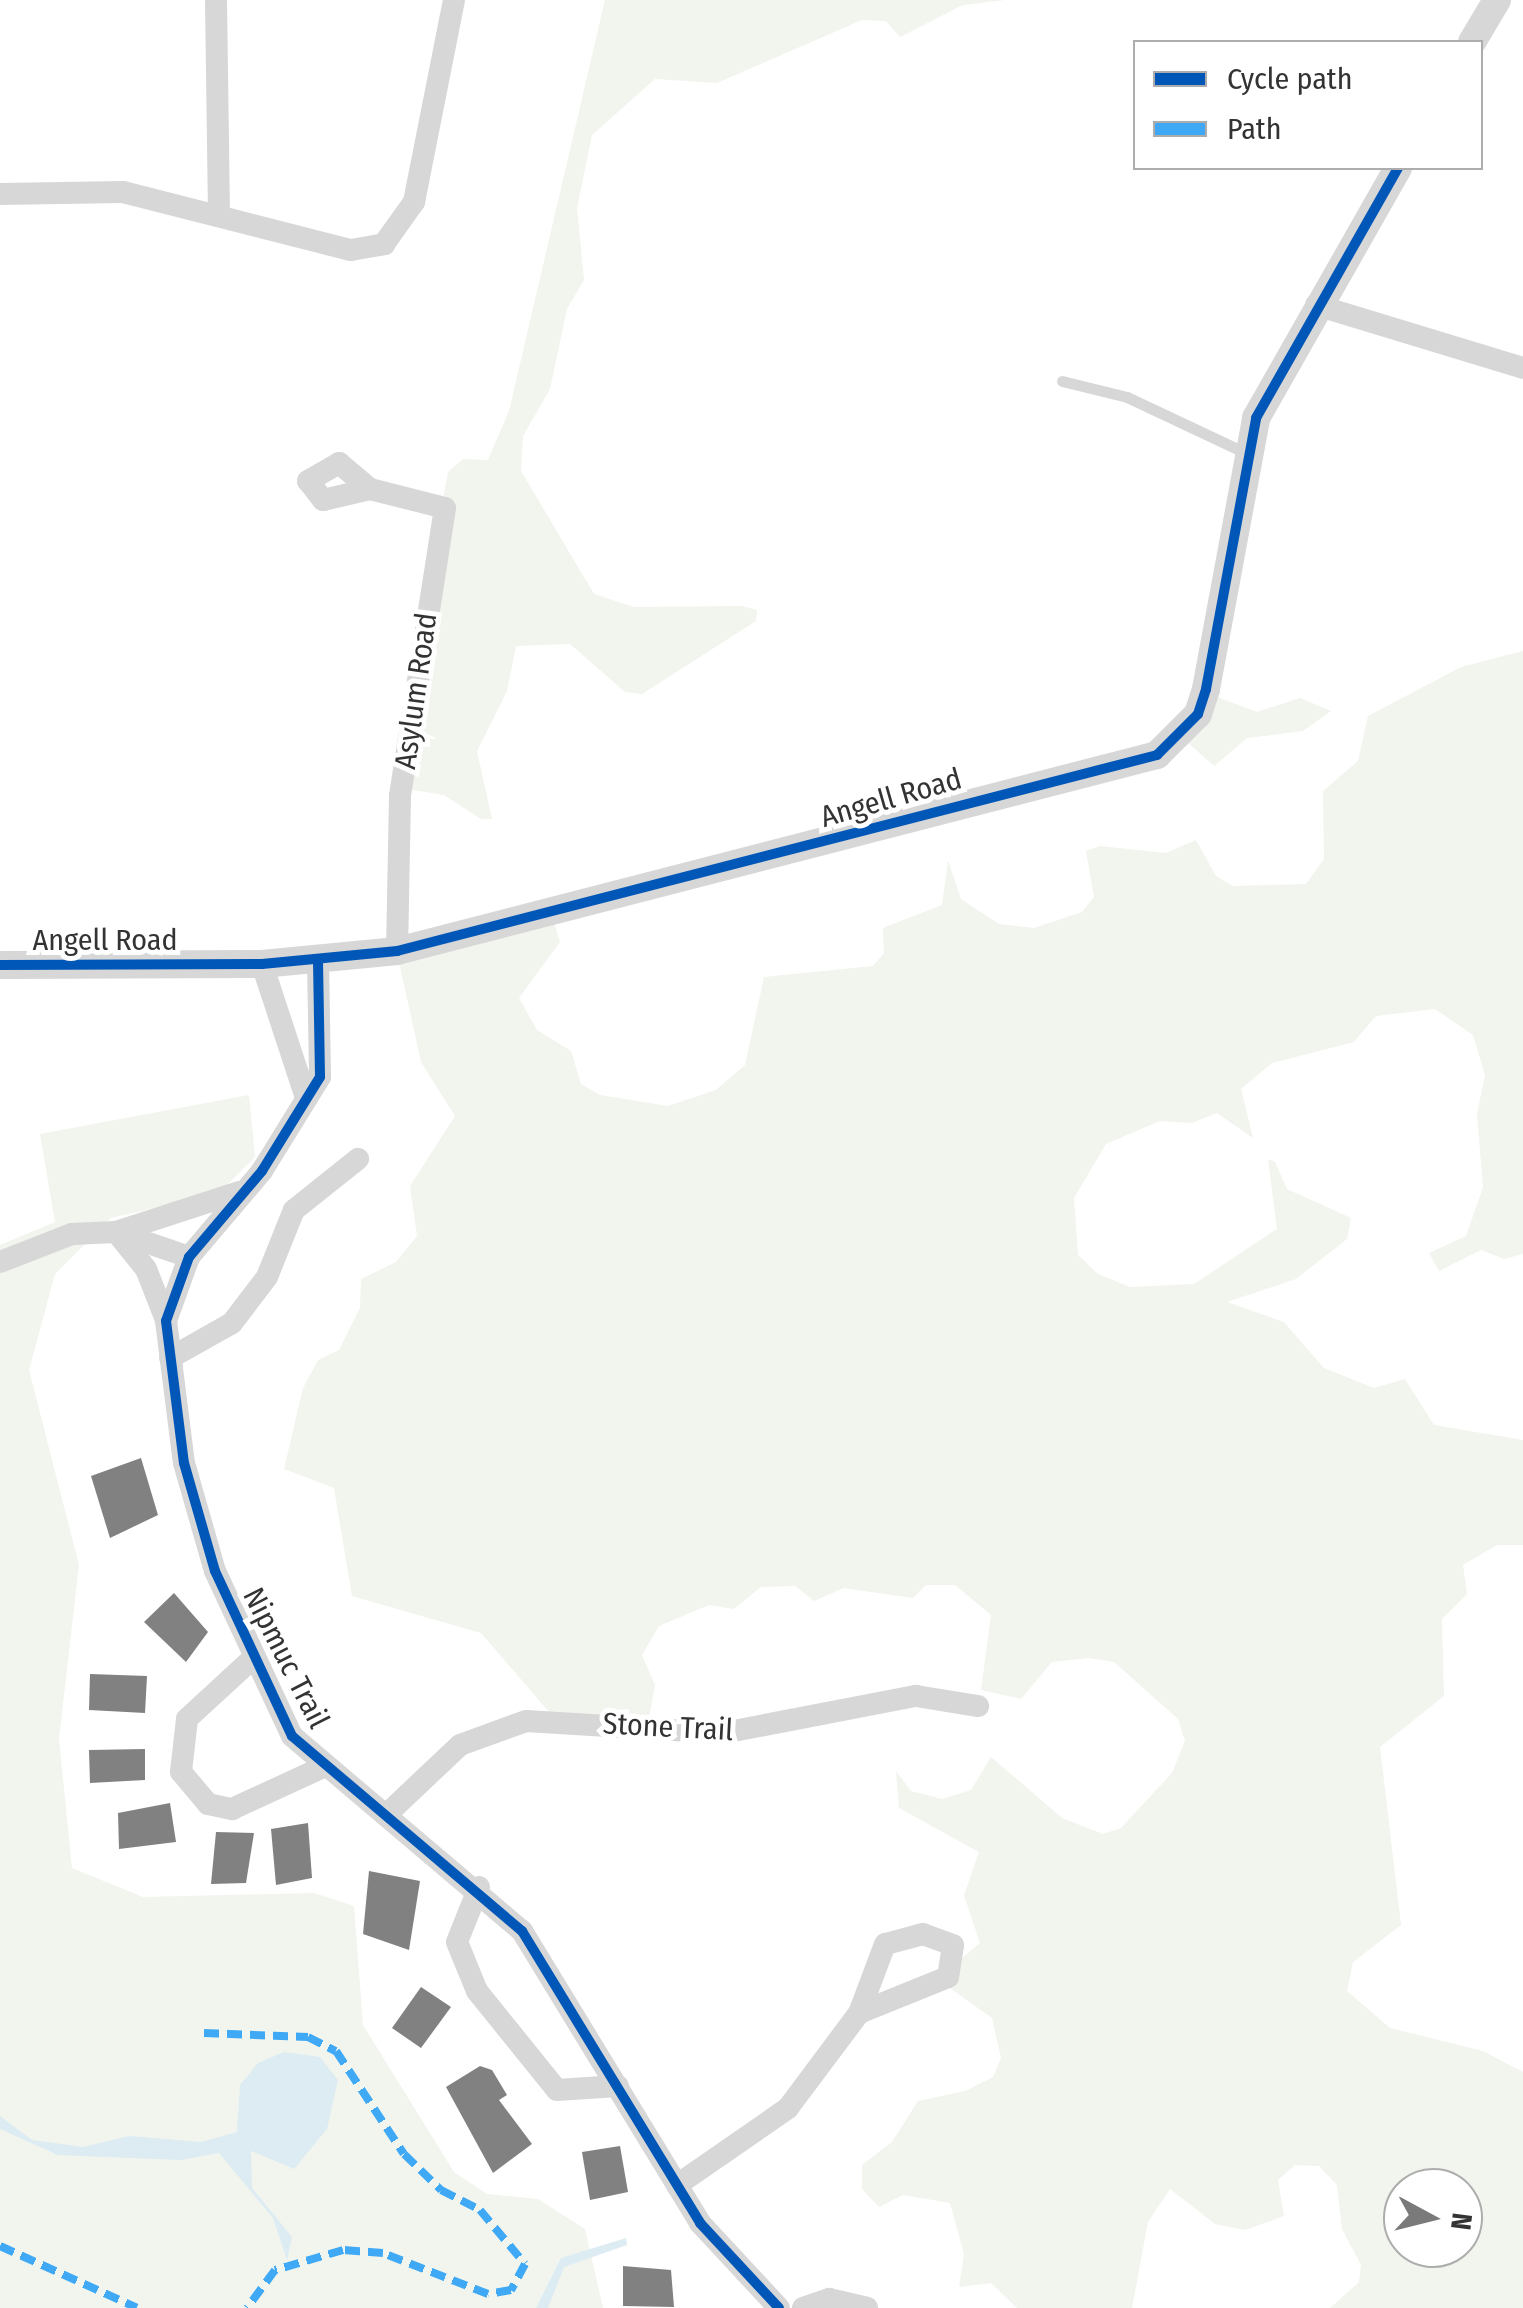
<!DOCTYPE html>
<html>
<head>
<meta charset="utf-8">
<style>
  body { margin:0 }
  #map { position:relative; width:1523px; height:2308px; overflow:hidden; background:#fff; font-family:"Fira Sans Condensed",sans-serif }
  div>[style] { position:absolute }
  .green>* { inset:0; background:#f1f5ed }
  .water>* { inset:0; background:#ddebf3 }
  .building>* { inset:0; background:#818181 }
  .service>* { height:11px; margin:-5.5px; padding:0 5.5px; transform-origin:5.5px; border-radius:5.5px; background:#d7d7d7 }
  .minor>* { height:22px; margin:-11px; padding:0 11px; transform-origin:11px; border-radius:11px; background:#d7d7d7 }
  .tertiary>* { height:28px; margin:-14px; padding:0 14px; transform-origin:14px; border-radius:14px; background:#d7d7d7 }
  .quiet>* { height:8px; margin-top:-4px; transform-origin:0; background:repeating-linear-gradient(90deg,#3fa9f5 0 15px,transparent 0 23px) }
  .cycleway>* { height:10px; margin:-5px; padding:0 5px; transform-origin:5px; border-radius:5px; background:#0057b8 }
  span { translate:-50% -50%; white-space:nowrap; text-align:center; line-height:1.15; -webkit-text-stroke:10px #fff; paint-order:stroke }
  .street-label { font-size:30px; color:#333 }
  .legend { position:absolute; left:1133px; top:40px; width:350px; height:130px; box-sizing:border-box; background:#fff; border:2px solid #adadad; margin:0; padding:12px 18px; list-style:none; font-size:30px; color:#333 }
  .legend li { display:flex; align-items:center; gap:20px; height:50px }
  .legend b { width:50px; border:2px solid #adadad }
  .north { position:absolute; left:1383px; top:2168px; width:100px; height:100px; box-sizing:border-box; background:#fff; border:2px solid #adadad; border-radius:50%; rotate:97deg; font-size:28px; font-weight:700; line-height:40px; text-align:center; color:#333 }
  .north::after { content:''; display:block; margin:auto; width:35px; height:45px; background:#7a7a7a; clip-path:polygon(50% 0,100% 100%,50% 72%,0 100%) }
</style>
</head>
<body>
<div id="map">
  <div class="green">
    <div style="clip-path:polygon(605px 0,1005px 0,963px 5px,900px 37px,886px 21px,862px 20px,717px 83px,655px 79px,592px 135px,577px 208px,584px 280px,567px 309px,550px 389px,523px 436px,521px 471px,594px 594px,634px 607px,742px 606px,757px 610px,756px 621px,642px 694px,625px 692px,570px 644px,516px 646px,507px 691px,477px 751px,492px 819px,481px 819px,444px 795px,401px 788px,415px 652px,448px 472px,463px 459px,488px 460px,509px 411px)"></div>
    <div style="clip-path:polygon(evenodd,1523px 651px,1523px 1254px,1504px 1259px,1481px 1250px,1439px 1271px,1429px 1253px,1466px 1236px,1483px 1187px,1477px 1114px,1485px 1075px,1473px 1035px,1435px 1009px,1376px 1016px,1354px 1042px,1272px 1063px,1241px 1089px,1253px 1138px,1217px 1113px,1192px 1123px,1160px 1121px,1106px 1144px,1074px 1198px,1078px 1255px,1098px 1274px,1130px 1287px,1194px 1284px,1277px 1229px,1268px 1159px,1275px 1162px,1287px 1189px,1351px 1218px,1347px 1239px,1296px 1279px,1227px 1302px,1284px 1322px,1324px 1368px,1374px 1388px,1405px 1379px,1434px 1425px,1523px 1440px,1523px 1545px,1497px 1545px,1463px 1565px,1467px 1594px,1442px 1619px,1444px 1696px,1380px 1747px,1401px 1925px,1353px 1962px,1347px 1991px,1390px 2028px,1483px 2051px,1523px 2072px,1523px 2308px,1330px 2308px,1359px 2282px,1361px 2265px,1342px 2229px,1337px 2185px,1319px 2166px,1295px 2165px,1278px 2180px,1284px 2216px,1245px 2230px,1215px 2224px,1170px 2189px,1148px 2222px,1132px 2308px,1017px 2308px,991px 2283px,959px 2287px,964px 2254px,950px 2203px,903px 2195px,879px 2207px,862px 2189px,862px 2165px,892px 2142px,918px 2101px,965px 2091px,993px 2077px,1001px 2058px,992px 2018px,937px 1979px,980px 1943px,964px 1895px,979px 1852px,899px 1808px,896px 1771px,911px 1791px,942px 1799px,971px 1790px,991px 1757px,1062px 1818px,1103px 1834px,1121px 1828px,1172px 1773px,1185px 1741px,1178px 1719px,1114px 1662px,1089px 1658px,1052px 1662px,1021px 1699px,981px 1690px,991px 1615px,955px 1585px,926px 1585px,913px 1598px,844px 1588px,814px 1601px,795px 1586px,761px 1587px,734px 1609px,709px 1605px,659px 1626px,642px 1655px,655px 1685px,648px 1723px,549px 1712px,481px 1633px,352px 1596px,334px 1488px,284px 1469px,303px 1388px,318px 1360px,339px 1350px,360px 1308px,361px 1279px,396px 1262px,417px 1236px,410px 1186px,455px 1116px,421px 1062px,395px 944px,550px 909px,560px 942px,519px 998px,537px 1030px,571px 1051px,581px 1084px,600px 1095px,668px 1106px,716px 1090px,745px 1065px,764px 977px,873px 966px,884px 953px,883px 928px,942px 905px,948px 860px,961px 899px,999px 924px,1034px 928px,1082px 912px,1094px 897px,1086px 851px,1100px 846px,1166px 853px,1196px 840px,1216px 876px,1233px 886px,1306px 884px,1324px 859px,1323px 791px,1358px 761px,1368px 716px,1461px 667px,1523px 651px,1403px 2188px,1463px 2188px,1463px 2248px,1403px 2248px,1403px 2188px)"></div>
    <div style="clip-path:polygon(1204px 692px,1257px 712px,1300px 698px,1331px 711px,1303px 731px,1247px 738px,1214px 766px,1186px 741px)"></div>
    <div style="clip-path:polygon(249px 1095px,255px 1157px,219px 1193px,111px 1218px,55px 1274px,29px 1370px,79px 1565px,59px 1739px,72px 1868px,143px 1897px,314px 1893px,354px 1906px,363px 2025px,454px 2172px,487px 2194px,538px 2199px,585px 2229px,603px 2308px,0 2308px,0 1245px,55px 1222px,40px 1134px)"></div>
  </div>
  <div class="water">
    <div style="clip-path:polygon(284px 2052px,320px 2057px,338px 2080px,327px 2129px,294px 2169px,251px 2151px,252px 2188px,292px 2237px,287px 2260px,273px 2218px,219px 2153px,181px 2160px,58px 2155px,0 2129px,0 2116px,32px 2140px,83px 2147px,129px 2136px,201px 2142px,237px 2132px,240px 2085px,258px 2063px)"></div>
    <div style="clip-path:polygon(626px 2238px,627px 2245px,564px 2267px,548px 2308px,536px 2308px,561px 2258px)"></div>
  </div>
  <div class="building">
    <div style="clip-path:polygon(141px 1458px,158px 1515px,110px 1538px,91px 1476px)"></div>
    <div style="clip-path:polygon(174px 1593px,208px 1632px,186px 1662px,144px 1622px)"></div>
    <div style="clip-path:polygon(90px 1674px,147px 1676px,145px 1713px,89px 1710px)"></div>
    <div style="clip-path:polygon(145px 1749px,145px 1780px,90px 1783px,89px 1750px)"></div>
    <div style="clip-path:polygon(170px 1803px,176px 1842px,119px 1849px,118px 1813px)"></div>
    <div style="clip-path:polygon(308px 1823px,312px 1878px,276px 1885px,271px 1829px)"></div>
    <div style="clip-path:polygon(216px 1832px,254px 1833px,246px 1883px,211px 1884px)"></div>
    <div style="clip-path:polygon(369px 1871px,420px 1881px,409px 1950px,363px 1934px)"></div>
    <div style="clip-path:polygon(421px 1987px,451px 2007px,421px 2048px,392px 2028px)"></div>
    <div style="clip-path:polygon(480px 2066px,492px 2070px,507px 2095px,499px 2100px,532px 2144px,493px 2173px,446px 2087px)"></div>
    <div style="clip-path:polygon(620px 2146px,628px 2192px,590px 2200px,582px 2152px)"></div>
    <div style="clip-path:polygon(623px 2266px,671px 2270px,674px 2307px,623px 2306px)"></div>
  </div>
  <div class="service">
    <div style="left:1062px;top:381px;width:67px;rotate:13.8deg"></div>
    <div style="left:1127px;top:397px;width:132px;rotate:25.2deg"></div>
  </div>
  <div class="minor">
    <div style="left:216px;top:0;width:214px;rotate:89.2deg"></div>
    <div style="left:0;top:194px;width:123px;rotate:-0.9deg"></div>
    <div style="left:123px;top:192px;width:235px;rotate:14.3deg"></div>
    <div style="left:351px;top:250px;width:34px;rotate:-10deg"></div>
    <div style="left:384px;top:244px;width:52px;rotate:-54.5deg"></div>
    <div style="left:414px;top:202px;width:206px;rotate:-78.8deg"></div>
    <div style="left:1316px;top:305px;width:216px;rotate:16.9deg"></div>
    <div style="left:370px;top:489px;width:48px;rotate:166.8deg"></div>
    <div style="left:323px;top:500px;width:24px;rotate:-128deg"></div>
    <div style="left:308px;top:481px;width:36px;rotate:-30deg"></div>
    <div style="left:339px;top:463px;width:40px;rotate:40deg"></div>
    <div style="left:370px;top:489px;width:77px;rotate:14.2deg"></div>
    <div style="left:445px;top:508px;width:291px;rotate:98.9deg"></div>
    <div style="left:400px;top:796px;width:155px;rotate:91.1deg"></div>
    <div style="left:318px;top:961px;width:116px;rotate:89deg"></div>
    <div style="left:320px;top:1077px;width:110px;rotate:121.7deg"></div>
    <div style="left:262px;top:1171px;width:113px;rotate:130.3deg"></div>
    <div style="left:189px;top:1257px;width:68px;rotate:109.8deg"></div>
    <div style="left:166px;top:1321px;width:143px;rotate:82.8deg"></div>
    <div style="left:184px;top:1463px;width:112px;rotate:74deg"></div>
    <div style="left:215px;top:1571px;width:182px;rotate:65deg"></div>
    <div style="left:292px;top:1736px;width:302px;rotate:40.3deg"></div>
    <div style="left:522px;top:1931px;width:342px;rotate:58.6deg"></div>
    <div style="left:700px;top:2223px;width:116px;rotate:47.1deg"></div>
    <div style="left:262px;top:964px;width:138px;rotate:71.8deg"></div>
    <div style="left:0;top:1262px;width:77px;rotate:-21.3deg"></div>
    <div style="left:72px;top:1234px;width:44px;rotate:-2.6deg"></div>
    <div style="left:116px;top:1232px;width:77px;rotate:18.9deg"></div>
    <div style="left:166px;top:1320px;width:55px;rotate:-111.4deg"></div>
    <div style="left:146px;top:1269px;width:48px;rotate:-129deg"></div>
    <div style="left:116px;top:1232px;width:129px;rotate:-18deg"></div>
    <div style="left:170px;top:1358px;width:71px;rotate:-29.4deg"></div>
    <div style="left:232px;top:1323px;width:58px;rotate:-52.7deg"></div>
    <div style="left:267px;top:1277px;width:72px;rotate:-68.1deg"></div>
    <div style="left:294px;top:1210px;width:82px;rotate:-38.6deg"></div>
    <div style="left:253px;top:1658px;width:90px;rotate:137.3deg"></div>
    <div style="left:187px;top:1719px;width:53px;rotate:96.5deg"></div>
    <div style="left:181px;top:1772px;width:42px;rotate:49.8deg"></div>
    <div style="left:208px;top:1804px;width:25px;rotate:12deg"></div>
    <div style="left:232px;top:1809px;width:98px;rotate:-24.7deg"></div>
    <div style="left:386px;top:1815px;width:102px;rotate:-43.4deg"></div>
    <div style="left:460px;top:1745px;width:70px;rotate:-20deg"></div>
    <div style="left:526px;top:1721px;width:197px;rotate:3.5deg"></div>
    <div style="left:723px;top:1733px;width:197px;rotate:-10.9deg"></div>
    <div style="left:916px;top:1696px;width:63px;rotate:9.2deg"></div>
    <div style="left:479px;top:1887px;width:59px;rotate:111.8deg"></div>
    <div style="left:457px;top:1942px;width:53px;rotate:67.8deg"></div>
    <div style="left:477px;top:1991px;width:127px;rotate:51.1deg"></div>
    <div style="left:557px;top:2090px;width:61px;rotate:-3.8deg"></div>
    <div style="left:677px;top:2185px;width:135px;rotate:-34.7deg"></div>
    <div style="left:788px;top:2108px;width:119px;rotate:-53.2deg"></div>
    <div style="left:859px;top:2013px;width:96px;rotate:-22deg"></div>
    <div style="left:948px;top:1977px;width:32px;rotate:-81deg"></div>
    <div style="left:953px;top:1945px;width:32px;rotate:-160deg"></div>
    <div style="left:923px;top:1934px;width:39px;rotate:165deg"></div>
    <div style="left:885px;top:1944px;width:74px;rotate:110.6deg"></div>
    <div style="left:803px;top:2308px;width:28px;rotate:-19deg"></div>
    <div style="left:829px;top:2299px;width:39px;rotate:13deg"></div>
  </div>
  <div class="tertiary">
    <div style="left:1472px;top:42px;width:49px;rotate:-59.2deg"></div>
    <div style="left:0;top:965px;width:262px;rotate:-0.2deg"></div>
    <div style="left:262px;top:964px;width:136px;rotate:-5.5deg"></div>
    <div style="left:397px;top:951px;width:785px;rotate:-14.46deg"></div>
    <div style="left:1157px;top:755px;width:58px;rotate:-45deg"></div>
    <div style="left:1198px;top:714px;width:26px;rotate:-72deg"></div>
    <div style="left:1206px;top:689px;width:276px;rotate:-79.5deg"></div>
    <div style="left:1256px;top:418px;width:288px;rotate:-60.4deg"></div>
  </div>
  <div class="quiet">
    <div style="left:204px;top:2033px;width:104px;rotate:2.2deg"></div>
    <div style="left:308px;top:2037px;width:31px;rotate:27deg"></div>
    <div style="left:336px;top:2051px;width:123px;rotate:56.6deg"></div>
    <div style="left:404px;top:2154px;width:52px;rotate:44.2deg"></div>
    <div style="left:441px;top:2190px;width:44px;rotate:27.1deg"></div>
    <div style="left:480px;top:2210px;width:70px;rotate:50.2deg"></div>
    <div style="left:525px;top:2264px;width:30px;rotate:118deg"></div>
    <div style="left:511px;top:2290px;width:23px;rotate:170deg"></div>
    <div style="left:488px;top:2294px;width:113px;rotate:-158.7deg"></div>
    <div style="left:383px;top:2253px;width:40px;rotate:-175.7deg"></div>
    <div style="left:343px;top:2250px;width:71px;rotate:163.6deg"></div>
    <div style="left:275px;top:2270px;width:47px;rotate:126.4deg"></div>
    <div style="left:0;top:2246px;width:150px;rotate:24.3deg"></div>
  </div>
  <div class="cycleway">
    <div style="left:318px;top:961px;width:116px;rotate:89deg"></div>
    <div style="left:320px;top:1077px;width:110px;rotate:121.7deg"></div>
    <div style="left:262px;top:1171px;width:113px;rotate:130.3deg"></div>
    <div style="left:189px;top:1257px;width:68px;rotate:109.8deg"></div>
    <div style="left:166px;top:1321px;width:143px;rotate:82.8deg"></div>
    <div style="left:184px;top:1463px;width:112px;rotate:74deg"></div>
    <div style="left:215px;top:1571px;width:182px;rotate:65deg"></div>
    <div style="left:292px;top:1736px;width:302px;rotate:40.3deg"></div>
    <div style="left:522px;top:1931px;width:342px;rotate:58.6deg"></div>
    <div style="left:700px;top:2223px;width:116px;rotate:47.1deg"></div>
    <div style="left:0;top:965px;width:262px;rotate:-0.2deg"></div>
    <div style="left:262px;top:964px;width:136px;rotate:-5.5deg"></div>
    <div style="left:397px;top:951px;width:785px;rotate:-14.46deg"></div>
    <div style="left:1157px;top:755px;width:58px;rotate:-45deg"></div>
    <div style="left:1198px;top:714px;width:26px;rotate:-72deg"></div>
    <div style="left:1206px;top:689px;width:276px;rotate:-79.5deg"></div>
    <div style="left:1256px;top:418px;width:288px;rotate:-60.4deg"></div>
  </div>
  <div class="street-label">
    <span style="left:416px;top:691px;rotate:-82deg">Asylum Road</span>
    <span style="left:891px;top:798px;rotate:-16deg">Angell Road</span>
    <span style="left:105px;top:940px">Angell Road</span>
    <span style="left:286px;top:1658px;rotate:63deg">Nipmuc Trail</span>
    <span style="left:668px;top:1727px;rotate:3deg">Stone Trail</span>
  </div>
  <ul class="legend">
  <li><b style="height:12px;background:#0057b8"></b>Cycle path</li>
  <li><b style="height:12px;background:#3fa9f5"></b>Path</li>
  </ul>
  <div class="north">N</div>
</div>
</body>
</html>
